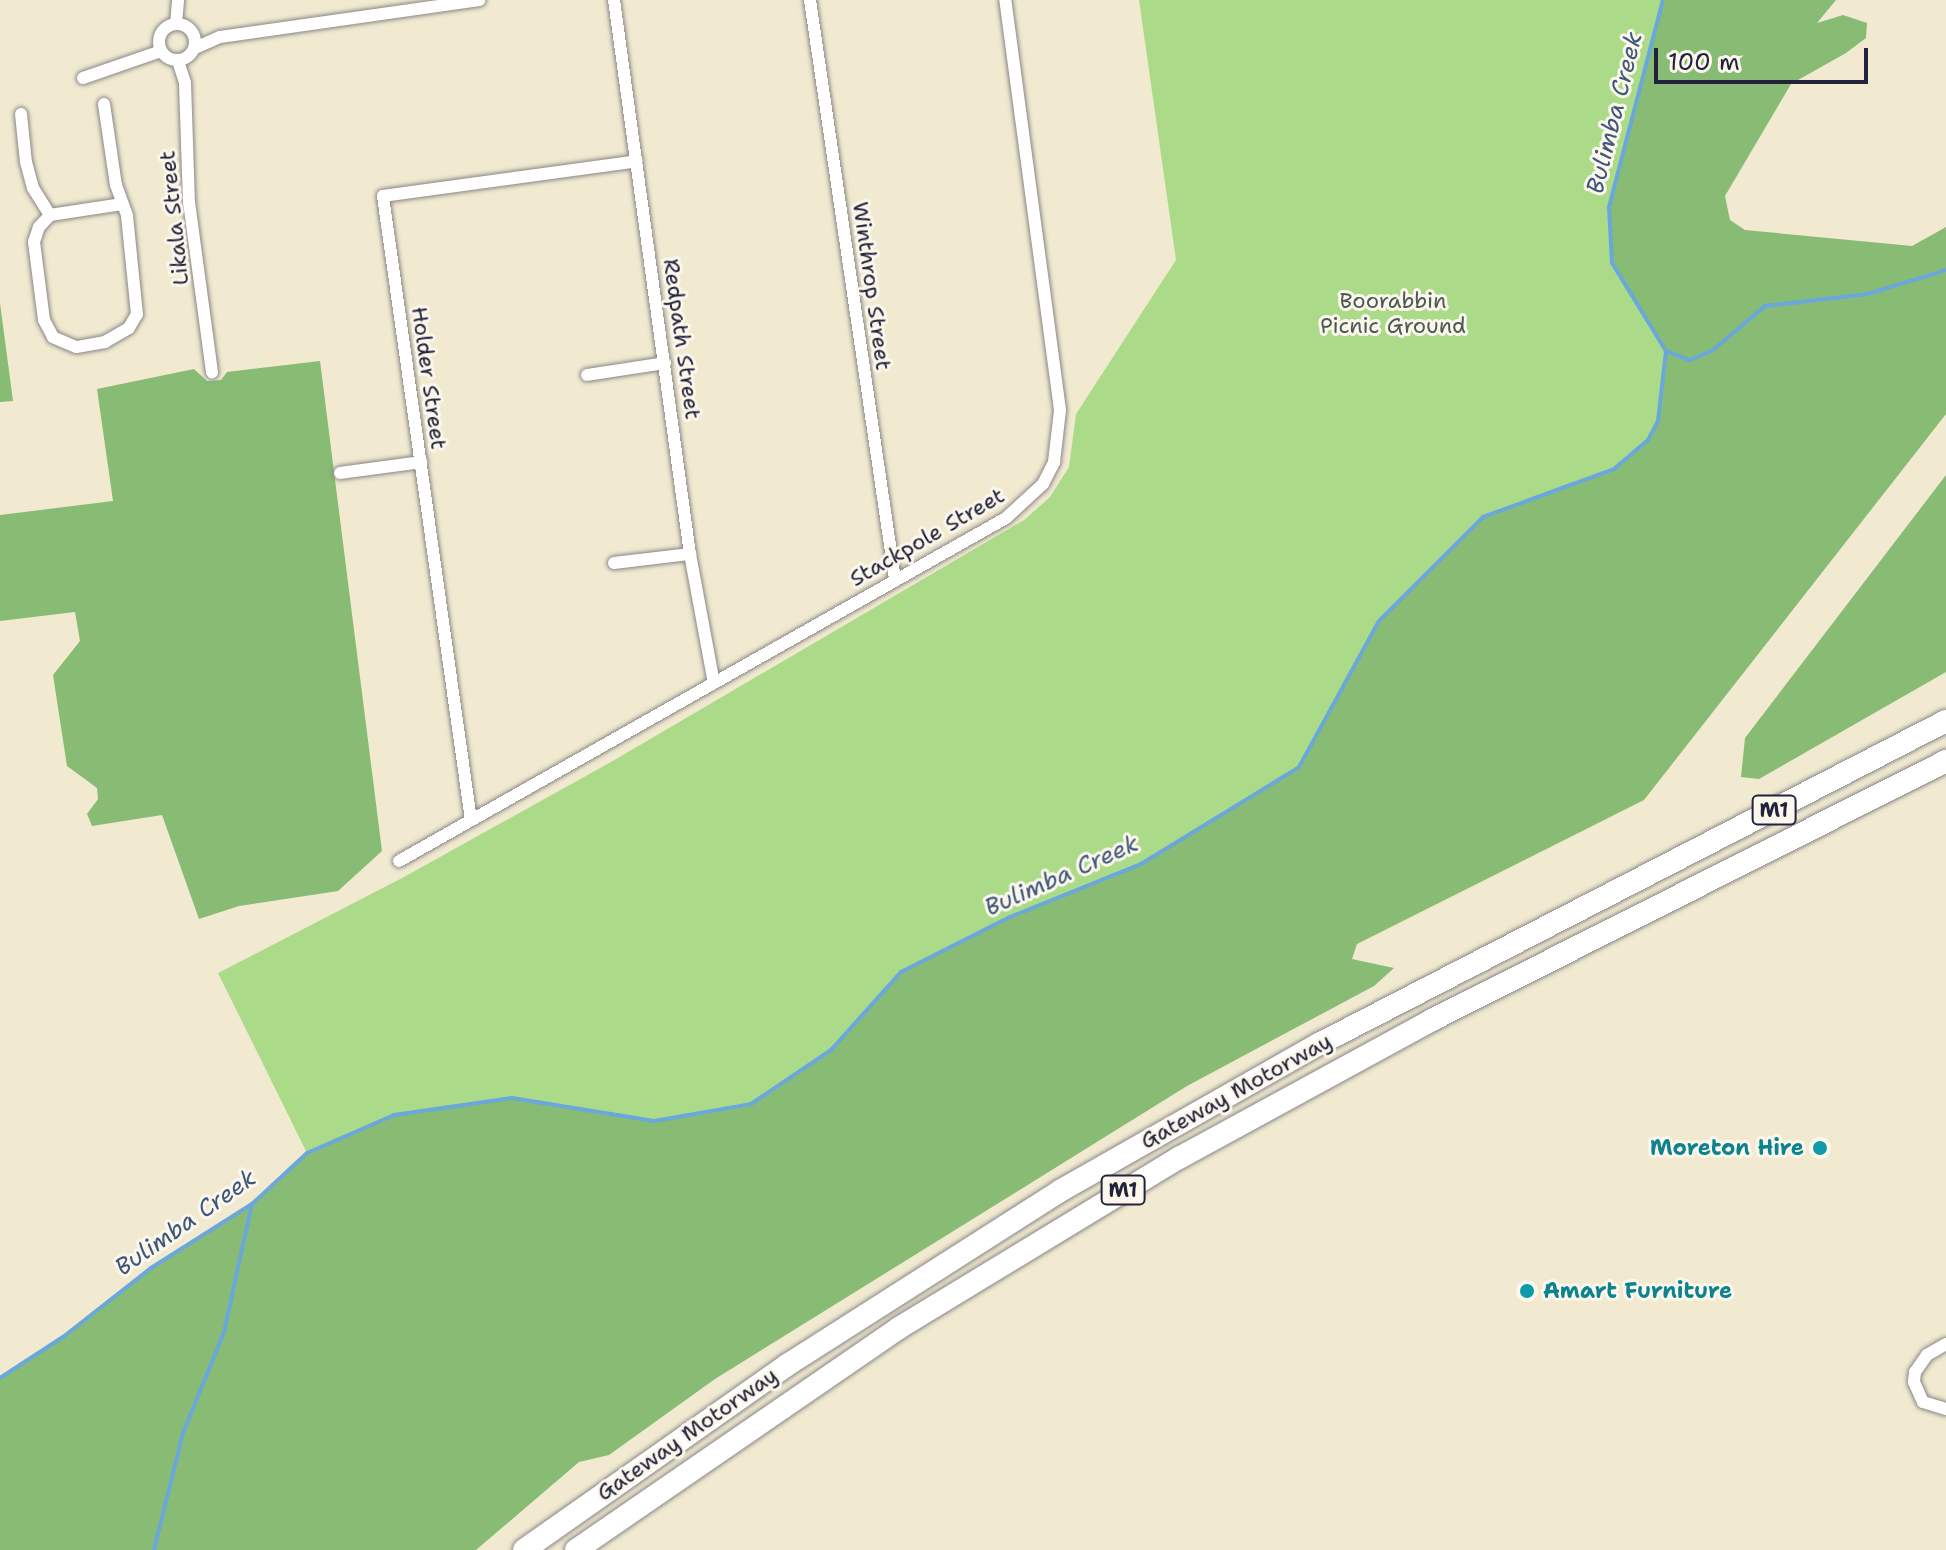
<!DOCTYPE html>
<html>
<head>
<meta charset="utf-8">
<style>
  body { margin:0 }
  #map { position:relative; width:1946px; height:1550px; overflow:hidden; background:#f1ead1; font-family:"Shantell Sans",sans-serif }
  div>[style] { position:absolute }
  .green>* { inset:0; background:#abdb88 }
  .forest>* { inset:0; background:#88bb74 }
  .stream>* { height:4px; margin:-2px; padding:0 2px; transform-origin:2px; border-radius:2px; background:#6aa7db }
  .roads { filter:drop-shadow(0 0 2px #8a8686) drop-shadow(0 0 2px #8a8686) }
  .minor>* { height:12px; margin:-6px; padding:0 6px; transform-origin:6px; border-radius:6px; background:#fff }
  .minor>.ring { margin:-6px; padding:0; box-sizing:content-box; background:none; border:12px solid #fff; border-radius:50% }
  .motorway>* { height:22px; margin:-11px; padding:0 11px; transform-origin:11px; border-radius:11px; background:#fff }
  .dots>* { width:22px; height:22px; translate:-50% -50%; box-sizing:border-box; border:4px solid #fbf7ec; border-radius:50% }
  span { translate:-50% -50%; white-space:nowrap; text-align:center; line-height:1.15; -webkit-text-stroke:6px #fbf7ec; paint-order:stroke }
  .shield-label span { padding:2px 6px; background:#fbf7ec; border:2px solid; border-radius:6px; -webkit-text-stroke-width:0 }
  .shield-label { font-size:20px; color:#22223b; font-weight:700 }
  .street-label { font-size:22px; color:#22223b }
  .park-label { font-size:22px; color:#4b5a52 }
  .culture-label { font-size:22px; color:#0d838f; font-weight:700 }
  .right { translate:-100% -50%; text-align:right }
  .left { translate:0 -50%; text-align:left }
  .water-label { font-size:24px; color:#3f577b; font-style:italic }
  .scale { position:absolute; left:1654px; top:48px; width:214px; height:36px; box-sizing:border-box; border:4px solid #22223b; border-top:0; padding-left:10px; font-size:24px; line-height:28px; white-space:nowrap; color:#22223b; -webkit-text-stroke:6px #fbf7ec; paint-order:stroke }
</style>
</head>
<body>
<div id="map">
  <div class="green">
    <div style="clip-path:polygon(1139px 0,1663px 0,1641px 89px,1612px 263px,1666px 351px,1658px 421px,1648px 440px,1614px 469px,1483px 517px,1379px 621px,1299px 767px,1141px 864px,1010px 917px,901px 972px,831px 1050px,751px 1104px,654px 1121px,512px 1098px,394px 1115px,307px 1153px,218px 973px,404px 877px,611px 762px,1024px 520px,1050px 497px,1069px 467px,1076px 414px,1176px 260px)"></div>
  </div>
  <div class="forest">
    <div style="clip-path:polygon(1663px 0,1836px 0,1817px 23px,1843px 15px,1867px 23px,1866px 38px,1846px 53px,1791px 84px,1725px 196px,1730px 220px,1745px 230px,1912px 246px,1946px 227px,1946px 414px,1644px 800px,1357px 944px,1352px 959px,1394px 968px,1374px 986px,1187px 1086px,715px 1379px,609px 1455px,579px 1462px,476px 1550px,0 1550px,0 1378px,63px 1337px,151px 1268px,252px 1204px,307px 1153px,394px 1115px,512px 1098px,654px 1121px,751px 1104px,831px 1050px,901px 972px,1010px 917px,1141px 864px,1299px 767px,1379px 621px,1483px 517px,1614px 469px,1648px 440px,1658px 421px,1666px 351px,1612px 263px,1609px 207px)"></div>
    <div style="clip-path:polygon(0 303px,13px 401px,0 402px)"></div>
    <div style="clip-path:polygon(320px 361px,382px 851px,338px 891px,239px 906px,199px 919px,162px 815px,92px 826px,87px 814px,98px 799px,97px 788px,67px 766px,53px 675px,80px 641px,75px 612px,0 621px,0 515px,113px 501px,97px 389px,194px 369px,207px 381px,221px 380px,227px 372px)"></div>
    <div style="clip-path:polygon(1946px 475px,1946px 672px,1759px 779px,1741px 777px,1745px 738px)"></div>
  </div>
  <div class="stream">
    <div style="left:1666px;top:351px;width:26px;rotate:21deg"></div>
    <div style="left:1690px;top:360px;width:25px;rotate:-23deg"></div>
    <div style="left:1713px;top:350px;width:68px;rotate:-40.2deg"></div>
    <div style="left:1765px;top:306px;width:104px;rotate:-6.6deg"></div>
    <div style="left:1868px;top:294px;width:82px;rotate:-17.1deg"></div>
    <div style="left:0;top:1378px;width:75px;rotate:-33.1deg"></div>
    <div style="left:63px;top:1337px;width:112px;rotate:-38.1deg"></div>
    <div style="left:151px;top:1268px;width:120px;rotate:-32.4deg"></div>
    <div style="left:252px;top:1204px;width:75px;rotate:-42.8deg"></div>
    <div style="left:307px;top:1153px;width:95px;rotate:-23.6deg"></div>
    <div style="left:394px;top:1115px;width:119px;rotate:-8.2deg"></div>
    <div style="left:512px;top:1098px;width:144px;rotate:9.2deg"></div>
    <div style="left:654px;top:1121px;width:98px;rotate:-9.9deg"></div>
    <div style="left:751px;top:1104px;width:97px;rotate:-34deg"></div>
    <div style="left:831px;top:1050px;width:105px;rotate:-48.1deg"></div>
    <div style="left:901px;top:972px;width:122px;rotate:-26.8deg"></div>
    <div style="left:1010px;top:917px;width:141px;rotate:-22deg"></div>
    <div style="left:1141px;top:864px;width:185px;rotate:-31.5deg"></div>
    <div style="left:1299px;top:767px;width:166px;rotate:-61.3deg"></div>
    <div style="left:1379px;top:621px;width:147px;rotate:-45deg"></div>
    <div style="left:1483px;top:517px;width:140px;rotate:-20.1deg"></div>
    <div style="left:1614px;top:469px;width:45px;rotate:-40.5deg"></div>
    <div style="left:1648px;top:440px;width:21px;rotate:-62deg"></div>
    <div style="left:1658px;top:421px;width:70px;rotate:-83.5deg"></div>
    <div style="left:1666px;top:351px;width:103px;rotate:-121.5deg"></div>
    <div style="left:1612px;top:263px;width:56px;rotate:-93.1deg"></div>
    <div style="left:1609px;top:207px;width:214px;rotate:-75.4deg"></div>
    <div style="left:154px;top:1550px;width:121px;rotate:-76.1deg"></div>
    <div style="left:183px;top:1433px;width:109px;rotate:-67.9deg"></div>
    <div style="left:224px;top:1332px;width:131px;rotate:-77.7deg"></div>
  </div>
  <div class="roads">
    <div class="minor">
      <div style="left:614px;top:0;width:559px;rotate:82.19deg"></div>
      <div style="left:690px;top:554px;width:131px;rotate:79.5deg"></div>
      <div style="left:810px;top:0;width:585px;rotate:81.65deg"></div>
      <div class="ring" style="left:159px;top:24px;width:24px;height:24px"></div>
      <div style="left:176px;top:24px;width:24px;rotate:-85deg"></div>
      <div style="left:195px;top:48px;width:27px;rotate:-24deg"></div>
      <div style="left:220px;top:37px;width:262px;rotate:-8.1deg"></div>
      <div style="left:178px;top:61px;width:23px;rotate:72deg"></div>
      <div style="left:185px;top:83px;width:119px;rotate:88.1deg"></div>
      <div style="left:189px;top:202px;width:172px;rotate:82.3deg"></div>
      <div style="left:83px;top:78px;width:83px;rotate:-19.1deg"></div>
      <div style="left:104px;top:104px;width:82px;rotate:81.6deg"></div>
      <div style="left:116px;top:185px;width:33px;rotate:70deg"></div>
      <div style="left:127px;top:216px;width:99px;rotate:84.2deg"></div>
      <div style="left:137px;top:314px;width:16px;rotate:120deg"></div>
      <div style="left:129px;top:328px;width:28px;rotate:150deg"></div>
      <div style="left:105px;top:342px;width:29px;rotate:170deg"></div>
      <div style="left:76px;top:347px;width:25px;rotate:-157deg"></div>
      <div style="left:53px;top:337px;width:19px;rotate:-118deg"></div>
      <div style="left:44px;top:320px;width:79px;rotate:-97.3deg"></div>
      <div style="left:34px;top:242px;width:16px;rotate:-72deg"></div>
      <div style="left:39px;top:227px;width:16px;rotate:-47deg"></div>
      <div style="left:50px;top:215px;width:73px;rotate:-8.7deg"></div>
      <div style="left:21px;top:114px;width:48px;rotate:84.1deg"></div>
      <div style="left:26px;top:162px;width:27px;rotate:75deg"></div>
      <div style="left:33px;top:188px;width:32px;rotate:58deg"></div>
      <div style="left:587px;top:375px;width:79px;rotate:-8.7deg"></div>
      <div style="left:340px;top:473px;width:82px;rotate:-7.7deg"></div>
      <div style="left:614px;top:563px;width:77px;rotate:-6.8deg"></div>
      <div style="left:471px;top:820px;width:630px;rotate:-98.03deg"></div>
      <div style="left:383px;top:196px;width:256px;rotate:-7.8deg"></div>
      <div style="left:399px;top:861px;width:697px;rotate:-29.47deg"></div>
      <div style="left:1006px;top:518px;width:50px;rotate:-42.6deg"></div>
      <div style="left:1043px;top:484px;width:25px;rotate:-63deg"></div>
      <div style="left:1054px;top:462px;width:52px;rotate:-83.4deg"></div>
      <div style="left:1060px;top:410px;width:414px;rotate:-97.6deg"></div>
      <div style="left:1946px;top:1344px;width:22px;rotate:150deg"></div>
      <div style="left:1927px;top:1355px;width:21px;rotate:125deg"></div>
      <div style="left:1915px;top:1372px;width:10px;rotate:96deg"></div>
      <div style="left:1914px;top:1382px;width:22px;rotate:66deg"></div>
      <div style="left:1923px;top:1402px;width:24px;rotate:17deg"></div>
    </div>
    <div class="motorway">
      <div style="left:524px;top:1550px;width:322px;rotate:-35.1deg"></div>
      <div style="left:787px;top:1365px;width:324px;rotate:-32.5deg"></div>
      <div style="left:1060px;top:1191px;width:298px;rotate:-29.6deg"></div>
      <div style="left:1319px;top:1044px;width:705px;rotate:-27.26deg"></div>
      <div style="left:576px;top:1550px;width:392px;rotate:-34.5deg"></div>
      <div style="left:899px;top:1328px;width:328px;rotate:-31.3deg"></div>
      <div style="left:1179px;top:1158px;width:288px;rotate:-28.6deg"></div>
      <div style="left:1432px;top:1020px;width:576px;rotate:-26.74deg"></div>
    </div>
  </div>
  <div class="dots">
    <div style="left:1820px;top:1148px;background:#0f9aa8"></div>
    <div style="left:1527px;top:1291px;background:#0f9aa8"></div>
  </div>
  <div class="shield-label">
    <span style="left:1774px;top:810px">M1</span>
    <span style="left:1123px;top:1190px">M1</span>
  </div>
  <div class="street-label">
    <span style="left:174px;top:218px;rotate:-96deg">Likala Street</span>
    <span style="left:872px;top:286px;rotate:82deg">Winthrop Street</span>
    <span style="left:682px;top:339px;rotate:82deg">Redpath Street</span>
    <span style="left:429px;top:378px;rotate:82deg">Holder Street</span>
    <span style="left:927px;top:537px;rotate:-30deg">Stackpole Street</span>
    <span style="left:1236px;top:1091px;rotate:-29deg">Gateway Motorway</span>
    <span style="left:687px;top:1434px;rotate:-35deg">Gateway Motorway</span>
  </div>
  <div class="park-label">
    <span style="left:1393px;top:313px">Boorabbin<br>Picnic Ground</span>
  </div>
  <div class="culture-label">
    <span class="right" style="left:1804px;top:1148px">Moreton Hire</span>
    <span class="left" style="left:1543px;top:1291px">Amart Furniture</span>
  </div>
  <div class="water-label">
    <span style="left:1615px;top:113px;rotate:-76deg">Bulimba Creek</span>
    <span style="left:1062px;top:876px;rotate:-24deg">Bulimba Creek</span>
    <span style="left:186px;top:1223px;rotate:-35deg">Bulimba Creek</span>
  </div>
  <div class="scale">100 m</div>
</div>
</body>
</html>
